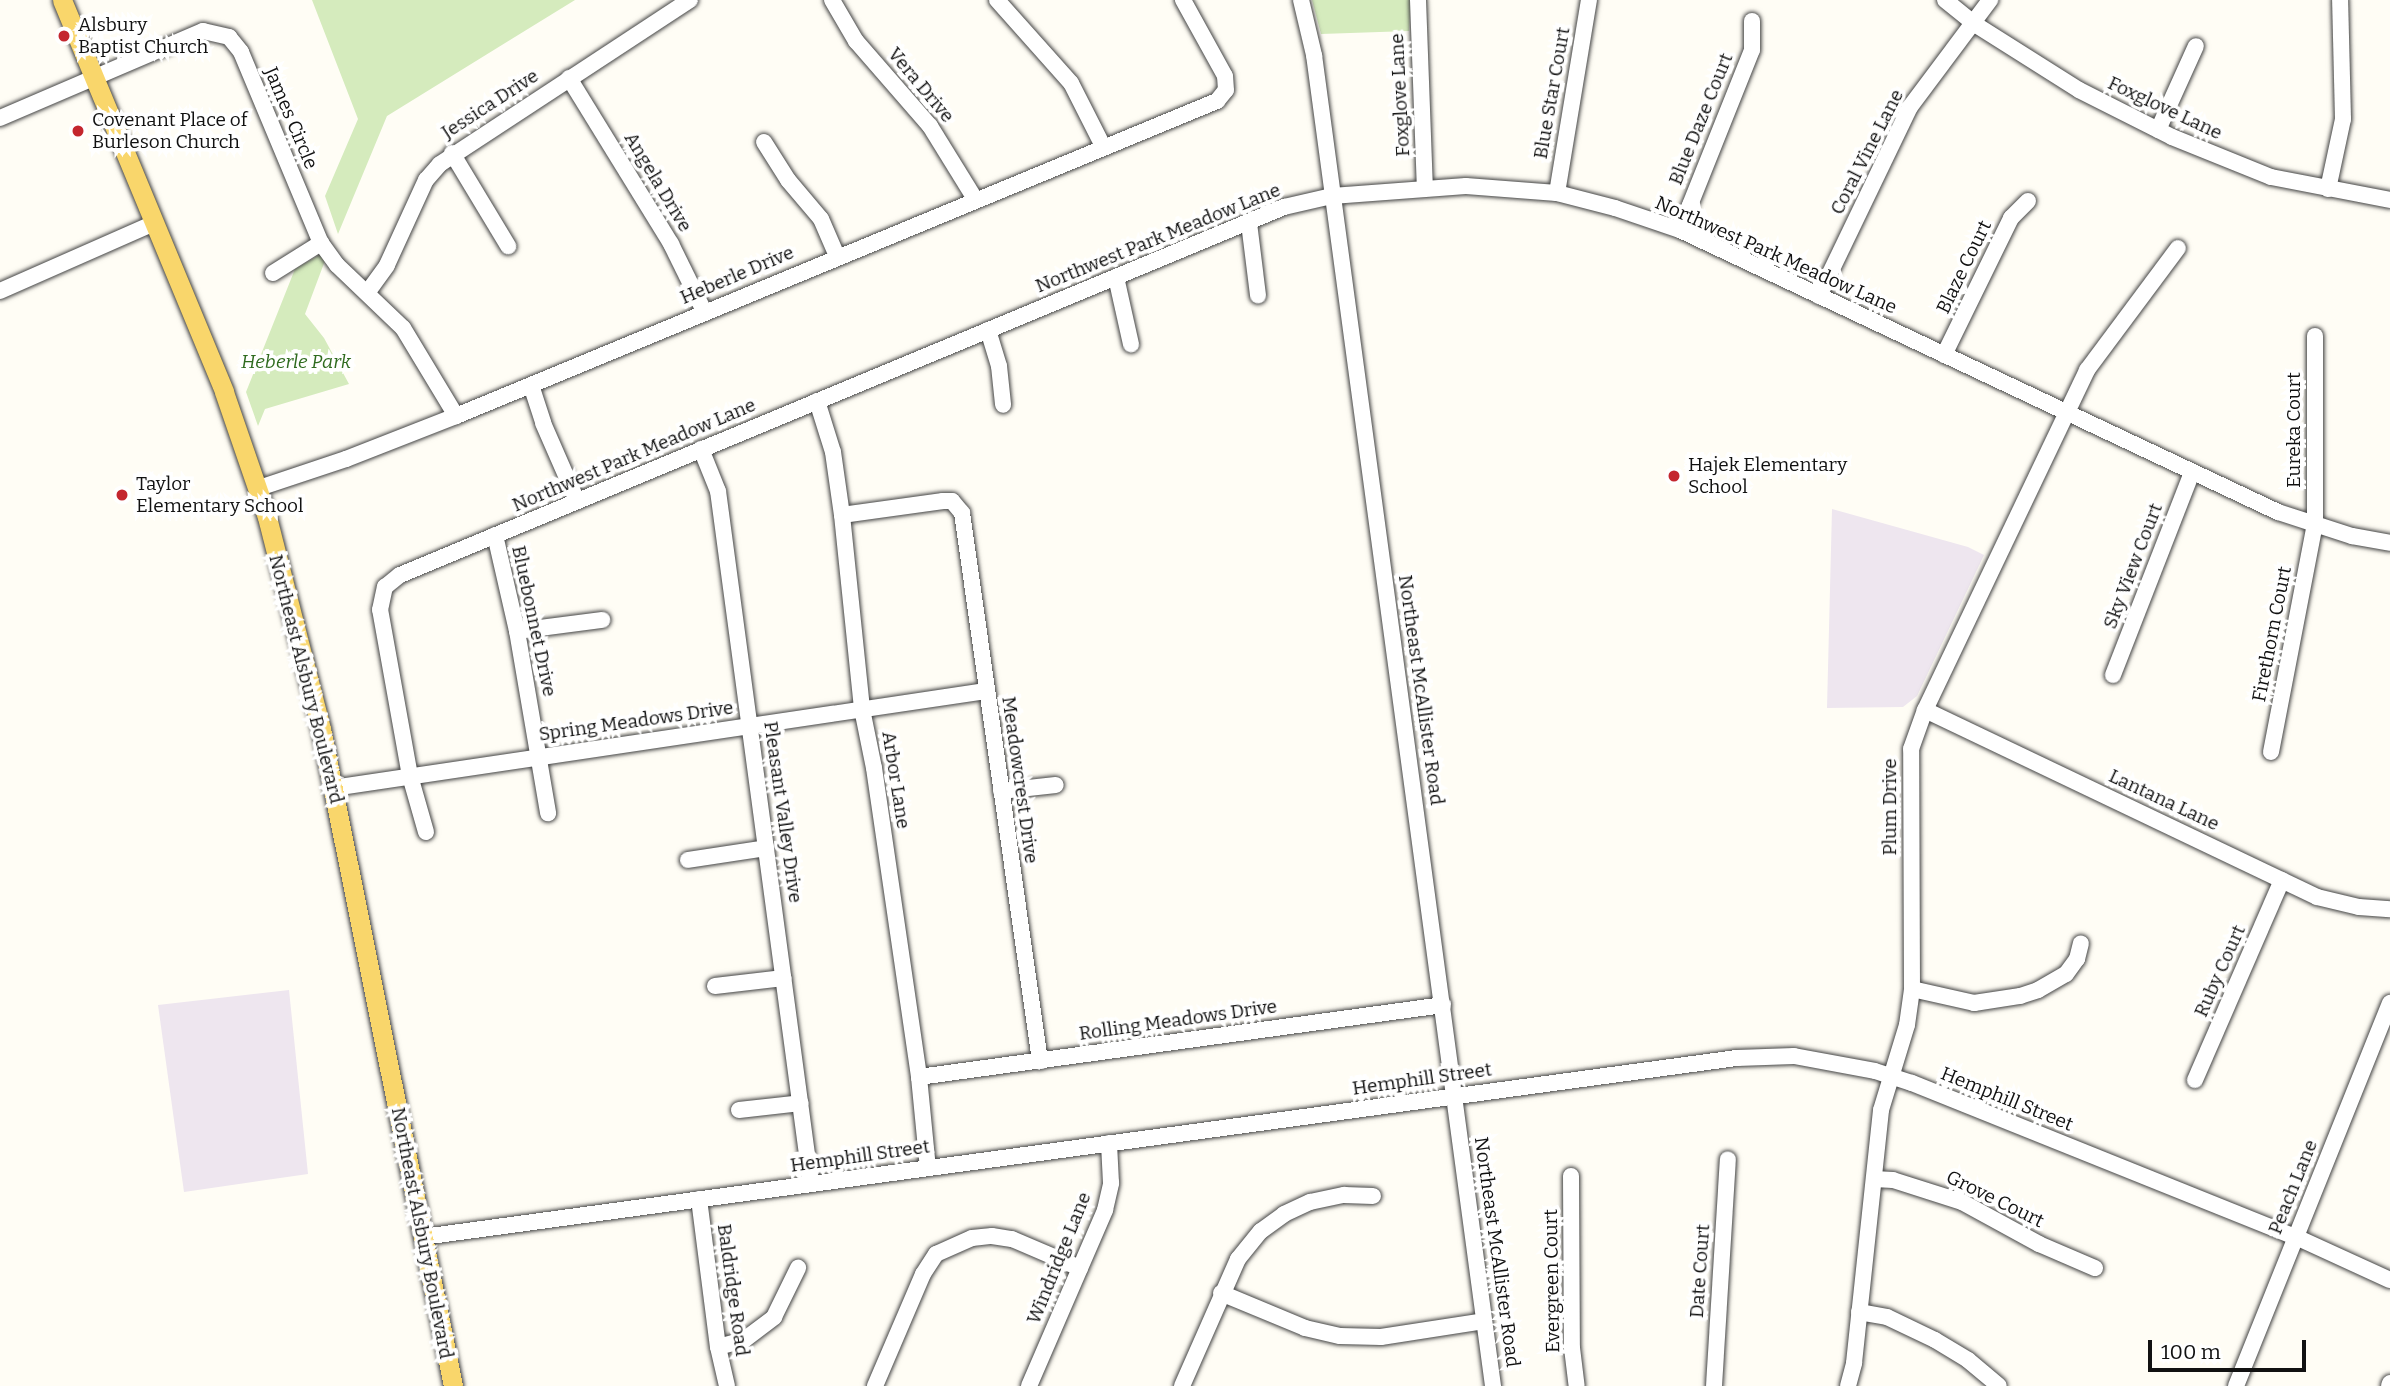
<!DOCTYPE html>
<html>
<head>
<meta charset="utf-8">
<style>
  body { margin:0 }
  #map { position:relative; width:2390px; height:1386px; overflow:hidden; background:#fffdf5; font-family:Bitter,serif }
  div>[style] { position:absolute }
  .industrial>* { inset:0; background:#eee6ef }
  .green>* { inset:0; background:#d5ebbd }
  .roads { filter:drop-shadow(0 0 2px #444) drop-shadow(0 0 2px #444) }
  .minor>* { height:16px; margin:-8px; padding:0 8px; transform-origin:8px; border-radius:8px; background:#fff }
  .major>* { height:19px; margin:-9.5px; padding:0 9.5px; transform-origin:9.5px; border-radius:9.5px; background:#f9d66b }
  .dots>* { width:19px; height:19px; translate:-50% -50%; box-sizing:border-box; border:4px solid #fff; border-radius:50% }
  span { translate:-50% -50%; white-space:nowrap; text-align:center; line-height:1.15; -webkit-text-stroke:7px #fff; paint-order:stroke }
  .poi-label { font-size:19px; color:#111 }
  .left { translate:0 -50%; text-align:left }
  .street-label { font-size:19px; color:#111 }
  .park-label { font-size:19px; color:#2f6b1f; font-style:italic }
  .scale { position:absolute; left:2148px; top:1340px; width:158px; height:32px; box-sizing:border-box; border:4px solid #111; border-top:0; padding-left:9px; font-size:21px; line-height:24px; white-space:nowrap; color:#111; -webkit-text-stroke:5px #fff; paint-order:stroke }
</style>
</head>
<body>
<div id="map">
  <div class="industrial">
    <div style="clip-path:polygon(1832px 509px,1968px 547px,1984px 555px,1917px 696px,1903px 707px,1827px 708px)"></div>
    <div style="clip-path:polygon(289px 990px,308px 1174px,184px 1192px,158px 1005px)"></div>
  </div>
  <div class="green">
    <div style="clip-path:polygon(312px 0,575px 0,387px 116px,338px 234px,325px 196px,358px 119px)"></div>
    <div style="clip-path:polygon(1312px 0,1411px 0,1409px 31px,1321px 34px)"></div>
    <div style="clip-path:polygon(321px 254px,326px 258px,305px 314px,324px 338px,349px 384px,265px 409px,258px 426px,246px 392px,295px 269px)"></div>
  </div>
  <div class="roads">
    <div class="minor">
      <div style="left:832px;top:0;width:48px;rotate:59.7deg"></div>
      <div style="left:856px;top:41px;width:113px;rotate:49deg"></div>
      <div style="left:930px;top:126px;width:86px;rotate:58.3deg"></div>
      <div style="left:997px;top:0;width:111px;rotate:48.3deg"></div>
      <div style="left:1071px;top:83px;width:71px;rotate:63.1deg"></div>
      <div style="left:1301px;top:0;width:57px;rotate:76.7deg"></div>
      <div style="left:1314px;top:55px;width:1343px;rotate:82.34deg"></div>
      <div style="left:1418px;top:0;width:187px;rotate:87.9deg"></div>
      <div style="left:1945px;top:0;width:36px;rotate:39deg"></div>
      <div style="left:1973px;top:23px;width:125px;rotate:32.3deg"></div>
      <div style="left:2079px;top:90px;width:104px;rotate:26.8deg"></div>
      <div style="left:2172px;top:137px;width:107px;rotate:22deg"></div>
      <div style="left:2271px;top:177px;width:121px;rotate:10.9deg"></div>
      <div style="left:569px;top:78px;width:195px;rotate:58.4deg"></div>
      <div style="left:671px;top:244px;width:75px;rotate:63.8deg"></div>
      <div style="left:0;top:118px;width:221px;rotate:-23.2deg"></div>
      <div style="left:203px;top:31px;width:27px;rotate:13deg"></div>
      <div style="left:229px;top:37px;width:19px;rotate:51deg"></div>
      <div style="left:241px;top:52px;width:207px;rotate:67.3deg"></div>
      <div style="left:321px;top:243px;width:27px;rotate:54deg"></div>
      <div style="left:337px;top:265px;width:91px;rotate:43.7deg"></div>
      <div style="left:403px;top:328px;width:103px;rotate:58.9deg"></div>
      <div style="left:2158px;top:130px;width:92px;rotate:-65.7deg"></div>
      <div style="left:764px;top:142px;width:45px;rotate:57.7deg"></div>
      <div style="left:788px;top:180px;width:51px;rotate:49.8deg"></div>
      <div style="left:821px;top:219px;width:40px;rotate:66.6deg"></div>
      <div style="left:452px;top:153px;width:109px;rotate:58.9deg"></div>
      <div style="left:2328px;top:189px;width:72px;rotate:-77.9deg"></div>
      <div style="left:2343px;top:119px;width:119px;rotate:-91.4deg"></div>
      <div style="left:1557px;top:193px;width:196px;rotate:-80.6deg"></div>
      <div style="left:1249px;top:223px;width:73px;rotate:82.9deg"></div>
      <div style="left:1680px;top:230px;width:194px;rotate:-68.2deg"></div>
      <div style="left:1752px;top:50px;width:29px;rotate:-90deg"></div>
      <div style="left:273px;top:273px;width:57px;rotate:-32deg"></div>
      <div style="left:1116px;top:277px;width:69px;rotate:77.4deg"></div>
      <div style="left:0;top:291px;width:168px;rotate:-23.8deg"></div>
      <div style="left:367px;top:293px;width:34px;rotate:-54deg"></div>
      <div style="left:387px;top:265px;width:94px;rotate:-65.4deg"></div>
      <div style="left:426px;top:180px;width:21px;rotate:-49deg"></div>
      <div style="left:440px;top:164px;width:299px;rotate:-33.3deg"></div>
      <div style="left:1819px;top:296px;width:210px;rotate:-64.3deg"></div>
      <div style="left:1910px;top:107px;width:134px;rotate:-53.2deg"></div>
      <div style="left:988px;top:330px;width:38px;rotate:73deg"></div>
      <div style="left:999px;top:366px;width:39px;rotate:84deg"></div>
      <div style="left:1944px;top:355px;width:153px;rotate:-63.9deg"></div>
      <div style="left:2011px;top:218px;width:24px;rotate:-45deg"></div>
      <div style="left:531px;top:385px;width:40px;rotate:72deg"></div>
      <div style="left:543px;top:423px;width:85px;rotate:66.4deg"></div>
      <div style="left:817px;top:401px;width:53px;rotate:72.6deg"></div>
      <div style="left:833px;top:452px;width:64px;rotate:81.9deg"></div>
      <div style="left:842px;top:515px;width:195px;rotate:84.1deg"></div>
      <div style="left:862px;top:709px;width:60px;rotate:78.5deg"></div>
      <div style="left:874px;top:768px;width:312px;rotate:81.7deg"></div>
      <div style="left:919px;top:1077px;width:91px;rotate:84.4deg"></div>
      <div style="left:701px;top:449px;width:45px;rotate:68deg"></div>
      <div style="left:718px;top:491px;width:699px;rotate:82.36deg"></div>
      <div style="left:259px;top:488px;width:92px;rotate:-18.4deg"></div>
      <div style="left:346px;top:459px;width:118px;rotate:-21.4deg"></div>
      <div style="left:456px;top:416px;width:824px;rotate:-22.49deg"></div>
      <div style="left:1217px;top:101px;width:14px;rotate:-51deg"></div>
      <div style="left:1226px;top:90px;width:14px;rotate:-94deg"></div>
      <div style="left:1225px;top:76px;width:87px;rotate:-118.9deg"></div>
      <div style="left:842px;top:515px;width:102px;rotate:-7.9deg"></div>
      <div style="left:943px;top:501px;width:9px"></div>
      <div style="left:952px;top:501px;width:16px;rotate:50deg"></div>
      <div style="left:962px;top:513px;width:554px;rotate:81.9deg"></div>
      <div style="left:495px;top:535px;width:98px;rotate:77.1deg"></div>
      <div style="left:517px;top:631px;width:185px;rotate:80.3deg"></div>
      <div style="left:517px;top:631px;width:86px;rotate:-7.4deg"></div>
      <div style="left:2113px;top:675px;width:218px;rotate:-68.7deg"></div>
      <div style="left:1925px;top:710px;width:434px;rotate:25.5deg"></div>
      <div style="left:2317px;top:897px;width:43px;rotate:13.4deg"></div>
      <div style="left:2359px;top:907px;width:31px;rotate:4deg"></div>
      <div style="left:2271px;top:752px;width:232px;rotate:-79.1deg"></div>
      <div style="left:2315px;top:524px;width:188px;rotate:-90deg"></div>
      <div style="left:333px;top:788px;width:660px;rotate:-8.45deg"></div>
      <div style="left:1001px;top:791px;width:55px;rotate:-6.2deg"></div>
      <div style="left:426px;top:832px;width:58px;rotate:-105.9deg"></div>
      <div style="left:410px;top:776px;width:169px;rotate:-100.2deg"></div>
      <div style="left:380px;top:610px;width:24px;rotate:-78deg"></div>
      <div style="left:385px;top:587px;width:19px;rotate:-39deg"></div>
      <div style="left:400px;top:575px;width:958px;rotate:-22.6deg"></div>
      <div style="left:1284px;top:207px;width:49px;rotate:-12.9deg"></div>
      <div style="left:1332px;top:196px;width:134px;rotate:-4.3deg"></div>
      <div style="left:1466px;top:186px;width:91px;rotate:4.4deg"></div>
      <div style="left:1557px;top:193px;width:60px;rotate:14.5deg"></div>
      <div style="left:1615px;top:208px;width:69px;rotate:18.7deg"></div>
      <div style="left:1680px;top:230px;width:661px;rotate:25.25deg"></div>
      <div style="left:2278px;top:512px;width:78px;rotate:18deg"></div>
      <div style="left:2352px;top:536px;width:39px;rotate:10deg"></div>
      <div style="left:688px;top:860px;width:79px;rotate:-8.7deg"></div>
      <div style="left:715px;top:986px;width:69px;rotate:-6.6deg"></div>
      <div style="left:1912px;top:989px;width:64px;rotate:12.7deg"></div>
      <div style="left:1974px;top:1003px;width:47px;rotate:-8.7deg"></div>
      <div style="left:2020px;top:996px;width:19px;rotate:-18deg"></div>
      <div style="left:2038px;top:990px;width:32px;rotate:-30deg"></div>
      <div style="left:2066px;top:974px;width:19px;rotate:-54deg"></div>
      <div style="left:2077px;top:959px;width:16px;rotate:-76deg"></div>
      <div style="left:919px;top:1077px;width:529px;rotate:-7.82deg"></div>
      <div style="left:2195px;top:1080px;width:218px;rotate:-66.5deg"></div>
      <div style="left:739px;top:1110px;width:62px;rotate:-6.4deg"></div>
      <div style="left:1571px;top:1176px;width:172px;rotate:89.7deg"></div>
      <div style="left:1572px;top:1348px;width:38px;rotate:83deg"></div>
      <div style="left:1874px;top:1179px;width:19px;rotate:3deg"></div>
      <div style="left:1893px;top:1180px;width:72px;rotate:17.7deg"></div>
      <div style="left:1962px;top:1202px;width:88px;rotate:28.6deg"></div>
      <div style="left:2039px;top:1244px;width:61px;rotate:23.2deg"></div>
      <div style="left:699px;top:1199px;width:149px;rotate:82.7deg"></div>
      <div style="left:718px;top:1347px;width:40px;rotate:77deg"></div>
      <div style="left:423px;top:1237px;width:1326px;rotate:-7.76deg"></div>
      <div style="left:1737px;top:1058px;width:57px;rotate:-2deg"></div>
      <div style="left:1794px;top:1056px;width:82px;rotate:10.5deg"></div>
      <div style="left:1875px;top:1071px;width:39px;rotate:18deg"></div>
      <div style="left:1912px;top:1083px;width:414px;rotate:21.9deg"></div>
      <div style="left:2296px;top:1237px;width:103px;rotate:24.6deg"></div>
      <div style="left:1221px;top:1293px;width:91px;rotate:22.6deg"></div>
      <div style="left:1305px;top:1328px;width:36px;rotate:13deg"></div>
      <div style="left:1340px;top:1336px;width:41px;rotate:1.4deg"></div>
      <div style="left:1381px;top:1337px;width:104px;rotate:-8.8deg"></div>
      <div style="left:1859px;top:1312px;width:28px;rotate:10deg"></div>
      <div style="left:1887px;top:1317px;width:53px;rotate:25.6deg"></div>
      <div style="left:1935px;top:1340px;width:39px;rotate:31deg"></div>
      <div style="left:1968px;top:1360px;width:40px;rotate:40deg"></div>
      <div style="left:718px;top:1347px;width:27px;rotate:-15deg"></div>
      <div style="left:744px;top:1340px;width:38px;rotate:-37deg"></div>
      <div style="left:774px;top:1317px;width:55px;rotate:-63.9deg"></div>
      <div style="left:875px;top:1386px;width:122px;rotate:-66.8deg"></div>
      <div style="left:923px;top:1274px;width:24px;rotate:-57deg"></div>
      <div style="left:936px;top:1254px;width:39px;rotate:-24deg"></div>
      <div style="left:972px;top:1238px;width:20px;rotate:-6deg"></div>
      <div style="left:992px;top:1236px;width:20px;rotate:9deg"></div>
      <div style="left:1012px;top:1239px;width:74px;rotate:23.1deg"></div>
      <div style="left:1029px;top:1386px;width:192px;rotate:-66.6deg"></div>
      <div style="left:1105px;top:1210px;width:28px;rotate:-77deg"></div>
      <div style="left:1111px;top:1183px;width:40px;rotate:-92.9deg"></div>
      <div style="left:1182px;top:1386px;width:139px;rotate:-66.2deg"></div>
      <div style="left:1238px;top:1259px;width:36px;rotate:-51deg"></div>
      <div style="left:1261px;top:1231px;width:29px;rotate:-36deg"></div>
      <div style="left:1284px;top:1214px;width:29px;rotate:-25deg"></div>
      <div style="left:1310px;top:1202px;width:35px;rotate:-12deg"></div>
      <div style="left:1344px;top:1195px;width:29px;rotate:2deg"></div>
      <div style="left:1714px;top:1386px;width:227px;rotate:-86.5deg"></div>
      <div style="left:1848px;top:1386px;width:24px;rotate:-75deg"></div>
      <div style="left:1854px;top:1363px;width:254px;rotate:-83.9deg"></div>
      <div style="left:1881px;top:1110px;width:89px;rotate:-73deg"></div>
      <div style="left:1907px;top:1025px;width:36px;rotate:-82deg"></div>
      <div style="left:1912px;top:989px;width:240px;rotate:-90.2deg"></div>
      <div style="left:1911px;top:749px;width:41px;rotate:-70.3deg"></div>
      <div style="left:1925px;top:710px;width:377px;rotate:-64.5deg"></div>
      <div style="left:2087px;top:370px;width:152px;rotate:-53.3deg"></div>
      <div style="left:2236px;top:1386px;width:413px;rotate:-68.1deg"></div>
      <div style="left:2389px;top:1386px;width:3px;rotate:-72deg"></div>
    </div>
    <div class="major">
      <div style="left:62px;top:0;width:424px;rotate:67.5deg"></div>
      <div style="left:224px;top:392px;width:132px;rotate:71deg"></div>
      <div style="left:267px;top:517px;width:219px;rotate:75.7deg"></div>
      <div style="left:321px;top:729px;width:670px;rotate:78.64deg"></div>
    </div>
  </div>
  <div class="dots">
    <div style="left:64px;top:36px;background:#c4262e"></div>
    <div style="left:78px;top:131px;background:#c4262e"></div>
    <div style="left:1674px;top:476px;background:#c4262e"></div>
    <div style="left:122px;top:495px;background:#c4262e"></div>
  </div>
  <div class="poi-label">
    <span class="left" style="left:78px;top:36px">Alsbury<br>Baptist Church</span>
    <span class="left" style="left:92px;top:131px">Covenant Place of<br>Burleson Church</span>
    <span class="left" style="left:1688px;top:476px">Hajek Elementary<br>School</span>
    <span class="left" style="left:136px;top:495px">Taylor<br>Elementary School</span>
  </div>
  <div class="street-label">
    <span style="left:921px;top:85px;rotate:50deg">Vera Drive</span>
    <span style="left:1552px;top:93px;rotate:-80deg">Blue Star Court</span>
    <span style="left:1400px;top:95px;rotate:-93deg">Foxglove Lane</span>
    <span style="left:490px;top:104px;rotate:-33deg">Jessica Drive</span>
    <span style="left:2165px;top:108px;rotate:25deg">Foxglove Lane</span>
    <span style="left:291px;top:118px;rotate:67deg">James Circle</span>
    <span style="left:1701px;top:119px;rotate:-68deg">Blue Daze Court</span>
    <span style="left:1867px;top:152px;rotate:-63deg">Coral Vine Lane</span>
    <span style="left:658px;top:182px;rotate:59deg">Angela Drive</span>
    <span style="left:1158px;top:238px;rotate:-22deg">Northwest Park Meadow Lane</span>
    <span style="left:1776px;top:255px;rotate:24deg">Northwest Park Meadow Lane</span>
    <span style="left:1964px;top:267px;rotate:-64deg">Blaze Court</span>
    <span style="left:737px;top:275px;rotate:-23deg">Heberle Drive</span>
    <span style="left:2294px;top:430px;rotate:-90deg">Eureka Court</span>
    <span style="left:634px;top:455px;rotate:-23deg">Northwest Park Meadow Lane</span>
    <span style="left:2133px;top:566px;rotate:-69deg">Sky View Court</span>
    <span style="left:534px;top:621px;rotate:78deg">Bluebonnet Drive</span>
    <span style="left:2272px;top:634px;rotate:-79deg">Firethorn Court</span>
    <span style="left:306px;top:679px;rotate:76deg">Northeast Alsbury Boulevard</span>
    <span style="left:1421px;top:690px;rotate:82deg">Northeast McAllister Road</span>
    <span style="left:636px;top:721px;rotate:-8deg">Spring Meadows Drive</span>
    <span style="left:896px;top:780px;rotate:81deg">Arbor Lane</span>
    <span style="left:1020px;top:780px;rotate:82deg">Meadowcrest Drive</span>
    <span style="left:2164px;top:800px;rotate:25deg">Lantana Lane</span>
    <span style="left:1890px;top:807px;rotate:-90deg">Plum Drive</span>
    <span style="left:783px;top:812px;rotate:82deg">Pleasant Valley Drive</span>
    <span style="left:2220px;top:971px;rotate:-66deg">Ruby Court</span>
    <span style="left:1178px;top:1020px;rotate:-8deg">Rolling Meadows Drive</span>
    <span style="left:1422px;top:1079px;rotate:-8deg">Hemphill Street</span>
    <span style="left:2007px;top:1099px;rotate:22deg">Hemphill Street</span>
    <span style="left:860px;top:1156px;rotate:-8deg">Hemphill Street</span>
    <span style="left:2293px;top:1187px;rotate:-68deg">Peach Lane</span>
    <span style="left:1995px;top:1199px;rotate:26deg">Grove Court</span>
    <span style="left:422px;top:1233px;rotate:79deg">Northeast Alsbury Boulevard</span>
    <span style="left:1497px;top:1252px;rotate:82deg">Northeast McAllister Road</span>
    <span style="left:1059px;top:1258px;rotate:-68deg">Windridge Lane</span>
    <span style="left:1700px;top:1271px;rotate:-86deg">Date Court</span>
    <span style="left:1552px;top:1281px;rotate:-91deg">Evergreen Court</span>
    <span style="left:733px;top:1290px;rotate:82deg">Baldridge Road</span>
  </div>
  <div class="park-label">
    <span style="left:296px;top:362px">Heberle Park</span>
  </div>
  <div class="scale">100 m</div>
</div>
</body>
</html>
